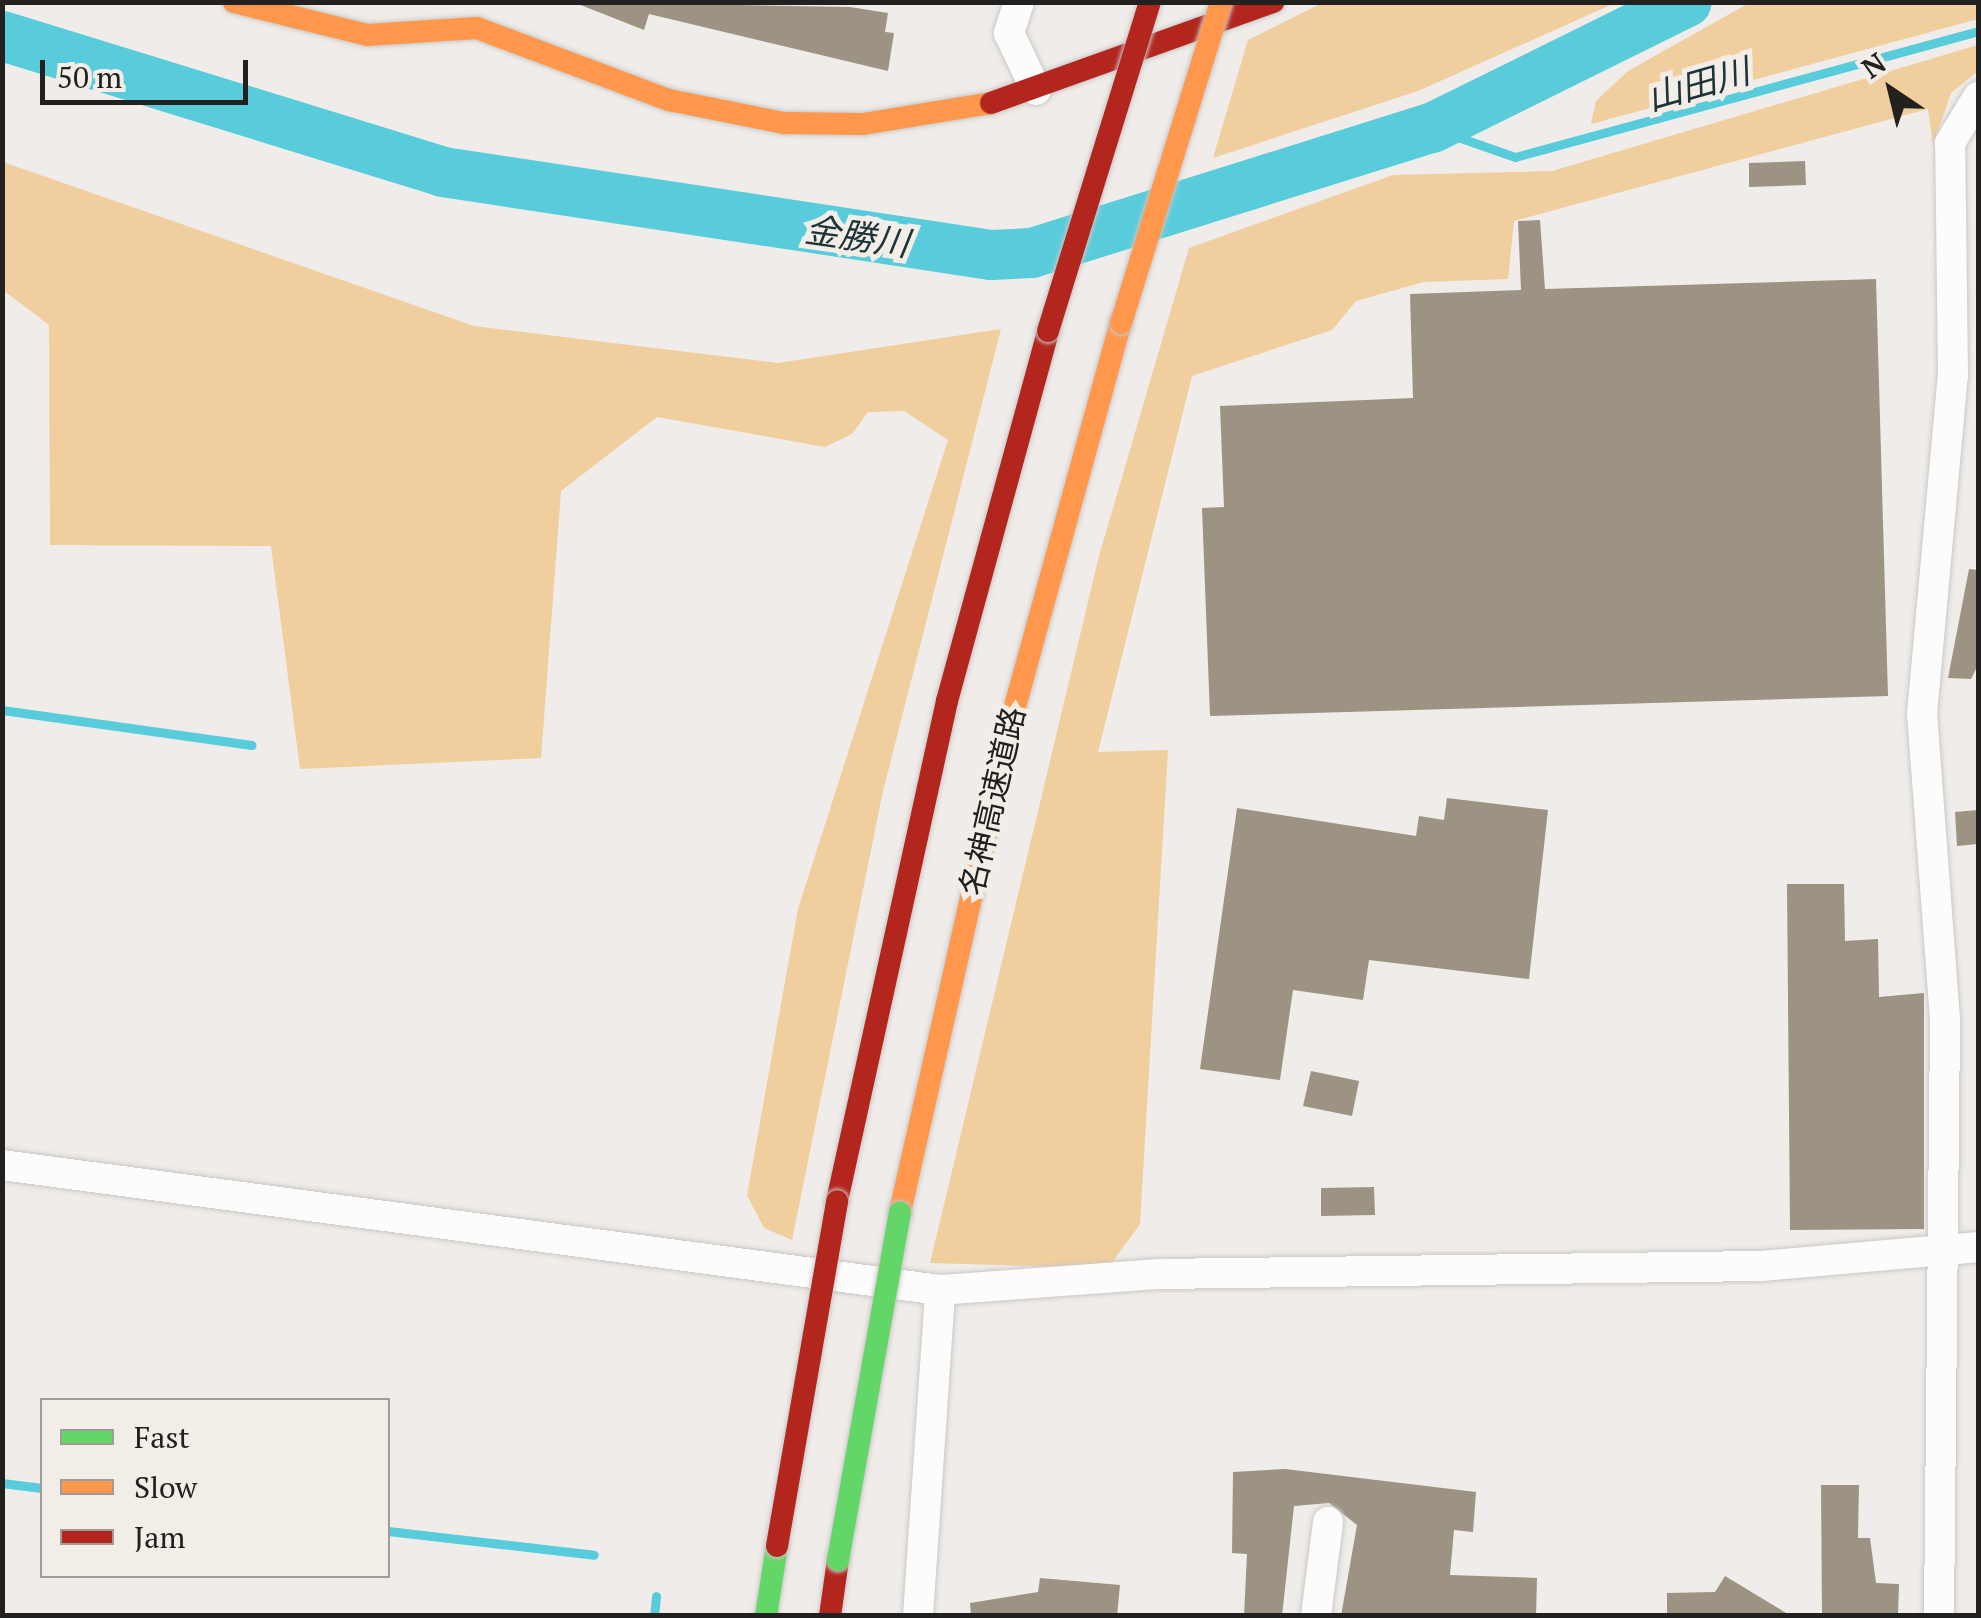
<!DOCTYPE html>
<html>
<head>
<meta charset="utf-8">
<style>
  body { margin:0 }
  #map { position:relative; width:1981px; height:1618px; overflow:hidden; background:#efece9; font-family:"PT Serif","Noto Sans JP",serif }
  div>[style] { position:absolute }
  .green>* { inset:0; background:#f0ce9d }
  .stream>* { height:9px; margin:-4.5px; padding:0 4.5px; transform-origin:4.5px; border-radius:4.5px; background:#59ccdb }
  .river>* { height:50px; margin:-25px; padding:0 25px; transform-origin:25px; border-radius:25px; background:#59ccdb }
  .building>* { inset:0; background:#9c9383 }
  .roads { filter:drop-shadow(0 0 2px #cac8c5) drop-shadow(0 0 2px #cac8c5) }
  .street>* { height:30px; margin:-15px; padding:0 15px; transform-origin:15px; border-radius:15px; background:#fdfcfc }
  .fast>* { height:22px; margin:-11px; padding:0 11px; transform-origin:11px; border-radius:11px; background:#63d668 }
  .slow>* { height:22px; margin:-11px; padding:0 11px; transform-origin:11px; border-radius:11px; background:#ff974d }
  .jam>* { height:22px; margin:-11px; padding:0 11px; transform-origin:11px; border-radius:11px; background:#b3261e }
  .bridges { filter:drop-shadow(0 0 2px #c9c7c6) drop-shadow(0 0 2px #c9c7c6) }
  .fast-bridge>* { height:22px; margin:-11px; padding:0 11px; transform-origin:11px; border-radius:11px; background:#63d668 }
  .slow-bridge>* { height:22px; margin:-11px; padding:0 11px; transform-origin:11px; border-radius:11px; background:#ff974d }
  .jam-bridge>* { height:22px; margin:-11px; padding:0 11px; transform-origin:11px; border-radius:11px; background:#b3261e }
  span { translate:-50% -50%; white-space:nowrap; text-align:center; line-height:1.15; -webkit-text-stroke:10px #f2ede6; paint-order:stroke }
  .street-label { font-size:32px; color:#23211f }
  .water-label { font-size:35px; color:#1c3338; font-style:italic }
  .frame { position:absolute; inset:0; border:5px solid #23211f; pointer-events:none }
  .legend { position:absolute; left:40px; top:1398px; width:350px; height:180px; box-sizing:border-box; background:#f2ede6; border:2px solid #9f9b96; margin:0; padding:12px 18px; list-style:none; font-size:30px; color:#23211f }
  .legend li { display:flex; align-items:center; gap:20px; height:50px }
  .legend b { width:50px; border:2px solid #9f9b96 }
  .north { position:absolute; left:1841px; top:40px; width:100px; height:100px; -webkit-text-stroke:8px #f2ede6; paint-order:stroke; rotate:325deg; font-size:28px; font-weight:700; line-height:40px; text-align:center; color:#23211f }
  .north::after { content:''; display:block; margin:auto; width:35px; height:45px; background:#23211f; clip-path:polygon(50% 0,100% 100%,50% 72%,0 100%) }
  .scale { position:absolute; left:40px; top:60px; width:208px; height:45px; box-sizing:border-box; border:5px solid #23211f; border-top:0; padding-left:12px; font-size:30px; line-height:35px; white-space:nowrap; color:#23211f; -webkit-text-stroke:8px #f2ede6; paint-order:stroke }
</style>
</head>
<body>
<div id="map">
  <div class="green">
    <div style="clip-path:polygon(1751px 2px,1978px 3px,1978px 19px,1591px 124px,1596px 101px,1628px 71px)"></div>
    <div style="clip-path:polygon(1322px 3px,1615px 3px,1418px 91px,1213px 158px,1248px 40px)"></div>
    <div style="clip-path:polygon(1978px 45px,1978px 71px,1951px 93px,1933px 145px,1928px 109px,1514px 221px,1508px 279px,1424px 282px,1356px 301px,1332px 330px,1192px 376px,1098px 752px,1168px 750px,1140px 1224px,1108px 1268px,930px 1263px,1099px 556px,1189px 248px,1393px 175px,1552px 171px)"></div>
    <div style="clip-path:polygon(3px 162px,474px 326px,778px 363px,1001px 329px,883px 791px,792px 1240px,764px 1228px,747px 1195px,798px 909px,948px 440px,904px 411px,868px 412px,852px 434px,825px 447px,657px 417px,561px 491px,541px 758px,300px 769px,271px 546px,50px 545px,49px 325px,3px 290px)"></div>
  </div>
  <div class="stream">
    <div style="left:1432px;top:128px;width:88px;rotate:19.3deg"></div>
    <div style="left:1515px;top:157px;width:480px;rotate:-15.2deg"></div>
    <div style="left:2px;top:710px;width:252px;rotate:8deg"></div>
    <div style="left:2px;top:1483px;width:40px;rotate:7.1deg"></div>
    <div style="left:388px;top:1531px;width:207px;rotate:6.6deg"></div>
    <div style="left:654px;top:1616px;width:20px;rotate:-84deg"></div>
  </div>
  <div class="river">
    <div style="left:2px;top:36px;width:461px;rotate:17.1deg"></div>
    <div style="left:443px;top:172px;width:554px;rotate:8.61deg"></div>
    <div style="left:991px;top:255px;width:41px;rotate:-2.8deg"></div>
    <div style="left:1032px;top:253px;width:419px;rotate:-17.4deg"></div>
    <div style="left:1432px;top:128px;width:284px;rotate:-26.3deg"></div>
  </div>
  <div class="building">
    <div style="clip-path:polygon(573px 2px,850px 7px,888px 13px,885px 32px,894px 33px,888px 71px,649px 14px,644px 30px)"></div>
    <div style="clip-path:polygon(1805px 161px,1806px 185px,1749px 187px,1749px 163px)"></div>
    <div style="clip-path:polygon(1540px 220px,1545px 289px,1876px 279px,1888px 696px,1210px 716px,1202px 508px,1224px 507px,1220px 406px,1413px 398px,1410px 294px,1521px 290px,1518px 221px)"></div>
    <div style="clip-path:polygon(1969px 569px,1978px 570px,1978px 665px,1971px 679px,1948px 678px)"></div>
    <div style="clip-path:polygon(1447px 798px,1548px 810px,1529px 979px,1369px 960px,1363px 1000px,1293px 990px,1280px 1080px,1200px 1069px,1237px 808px,1416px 836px,1419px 816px,1444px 820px)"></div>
    <div style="clip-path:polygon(1978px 810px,1978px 844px,1957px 846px,1955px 812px)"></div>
    <div style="clip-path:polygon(1787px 884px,1844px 884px,1845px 941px,1878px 939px,1879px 997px,1924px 993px,1924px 1229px,1790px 1230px)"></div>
    <div style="clip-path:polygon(1311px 1071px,1359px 1081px,1352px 1116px,1303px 1106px)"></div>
    <div style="clip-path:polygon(1374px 1187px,1375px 1215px,1321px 1216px,1321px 1188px)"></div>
    <div style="clip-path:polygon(1285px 1469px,1476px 1492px,1473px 1532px,1454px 1530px,1450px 1575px,1537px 1578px,1536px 1616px,1341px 1616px,1357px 1525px,1329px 1503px,1294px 1506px,1282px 1616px,1244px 1616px,1247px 1554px,1232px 1553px,1233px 1472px)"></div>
    <div style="clip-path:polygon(1821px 1485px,1859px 1485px,1858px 1538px,1870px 1538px,1876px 1583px,1899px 1584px,1898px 1616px,1822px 1616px)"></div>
    <div style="clip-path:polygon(1725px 1576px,1791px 1616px,1667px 1616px,1667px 1593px,1715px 1592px)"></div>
    <div style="clip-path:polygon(1040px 1578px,1120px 1585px,1117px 1616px,971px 1616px,970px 1603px,1038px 1592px)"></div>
  </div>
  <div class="roads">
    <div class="street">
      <div style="left:1019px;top:2px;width:33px;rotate:108deg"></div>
      <div style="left:1009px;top:33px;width:63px;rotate:64.7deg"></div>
      <div style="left:2px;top:1165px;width:946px;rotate:7.59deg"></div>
      <div style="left:940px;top:1290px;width:219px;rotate:-4.2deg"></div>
      <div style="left:1158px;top:1274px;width:604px;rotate:-0.76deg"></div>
      <div style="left:1762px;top:1266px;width:217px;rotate:-5deg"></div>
      <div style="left:918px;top:1616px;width:327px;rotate:-86.1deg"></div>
      <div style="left:1316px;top:1616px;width:95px;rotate:-82.7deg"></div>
      <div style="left:1939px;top:1616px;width:597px;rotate:-89.42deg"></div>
      <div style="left:1945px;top:1019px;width:306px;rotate:-94.3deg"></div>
      <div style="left:1922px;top:714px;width:339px;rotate:-84.8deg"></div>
      <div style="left:1953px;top:376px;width:233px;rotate:-90.7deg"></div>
      <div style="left:1950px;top:143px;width:54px;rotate:-58.7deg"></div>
    </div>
    <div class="fast">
      <div style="left:766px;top:1616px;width:71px;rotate:-81.1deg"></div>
    </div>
    <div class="slow">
      <div style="left:234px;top:2px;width:137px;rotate:13.9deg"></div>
      <div style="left:367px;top:35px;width:110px;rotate:-3.6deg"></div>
      <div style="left:477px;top:28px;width:205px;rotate:20.6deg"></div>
      <div style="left:669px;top:100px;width:117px;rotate:11.3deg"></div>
      <div style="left:784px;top:123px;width:79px;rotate:0.7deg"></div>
      <div style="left:863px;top:124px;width:130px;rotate:-9.3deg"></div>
      <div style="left:900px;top:1212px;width:503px;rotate:-77.26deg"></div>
      <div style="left:1011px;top:721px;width:413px;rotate:-74.6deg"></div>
    </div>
    <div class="jam">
      <div style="left:991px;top:103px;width:300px;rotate:-19.7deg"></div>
      <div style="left:837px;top:1201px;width:512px;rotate:-77.59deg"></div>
      <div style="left:947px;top:701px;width:384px;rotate:-74.7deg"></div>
      <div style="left:830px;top:1616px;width:57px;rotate:-81.9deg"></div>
    </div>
  </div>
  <div class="bridges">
    <div class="fast-bridge">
      <div style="left:838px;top:1560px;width:353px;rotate:-79.9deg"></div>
    </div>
    <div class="slow-bridge">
      <div style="left:1121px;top:323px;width:336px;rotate:-72.7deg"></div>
    </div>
    <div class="jam-bridge">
      <div style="left:1048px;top:331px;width:344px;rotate:-72.8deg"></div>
      <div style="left:777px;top:1546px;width:350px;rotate:-80.1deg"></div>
    </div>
  </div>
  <div class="street-label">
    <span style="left:992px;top:801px;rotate:-77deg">名神高速道路</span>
  </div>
  <div class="water-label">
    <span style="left:1698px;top:84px;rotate:-16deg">山田川</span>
    <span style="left:857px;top:236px;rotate:8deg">金勝川</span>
  </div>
  <div class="frame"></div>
  <ul class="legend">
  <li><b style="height:12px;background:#63d668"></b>Fast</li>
  <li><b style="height:12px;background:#ff974d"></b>Slow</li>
  <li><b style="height:12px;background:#b3261e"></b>Jam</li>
  </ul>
  <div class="north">N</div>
  <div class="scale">50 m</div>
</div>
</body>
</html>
